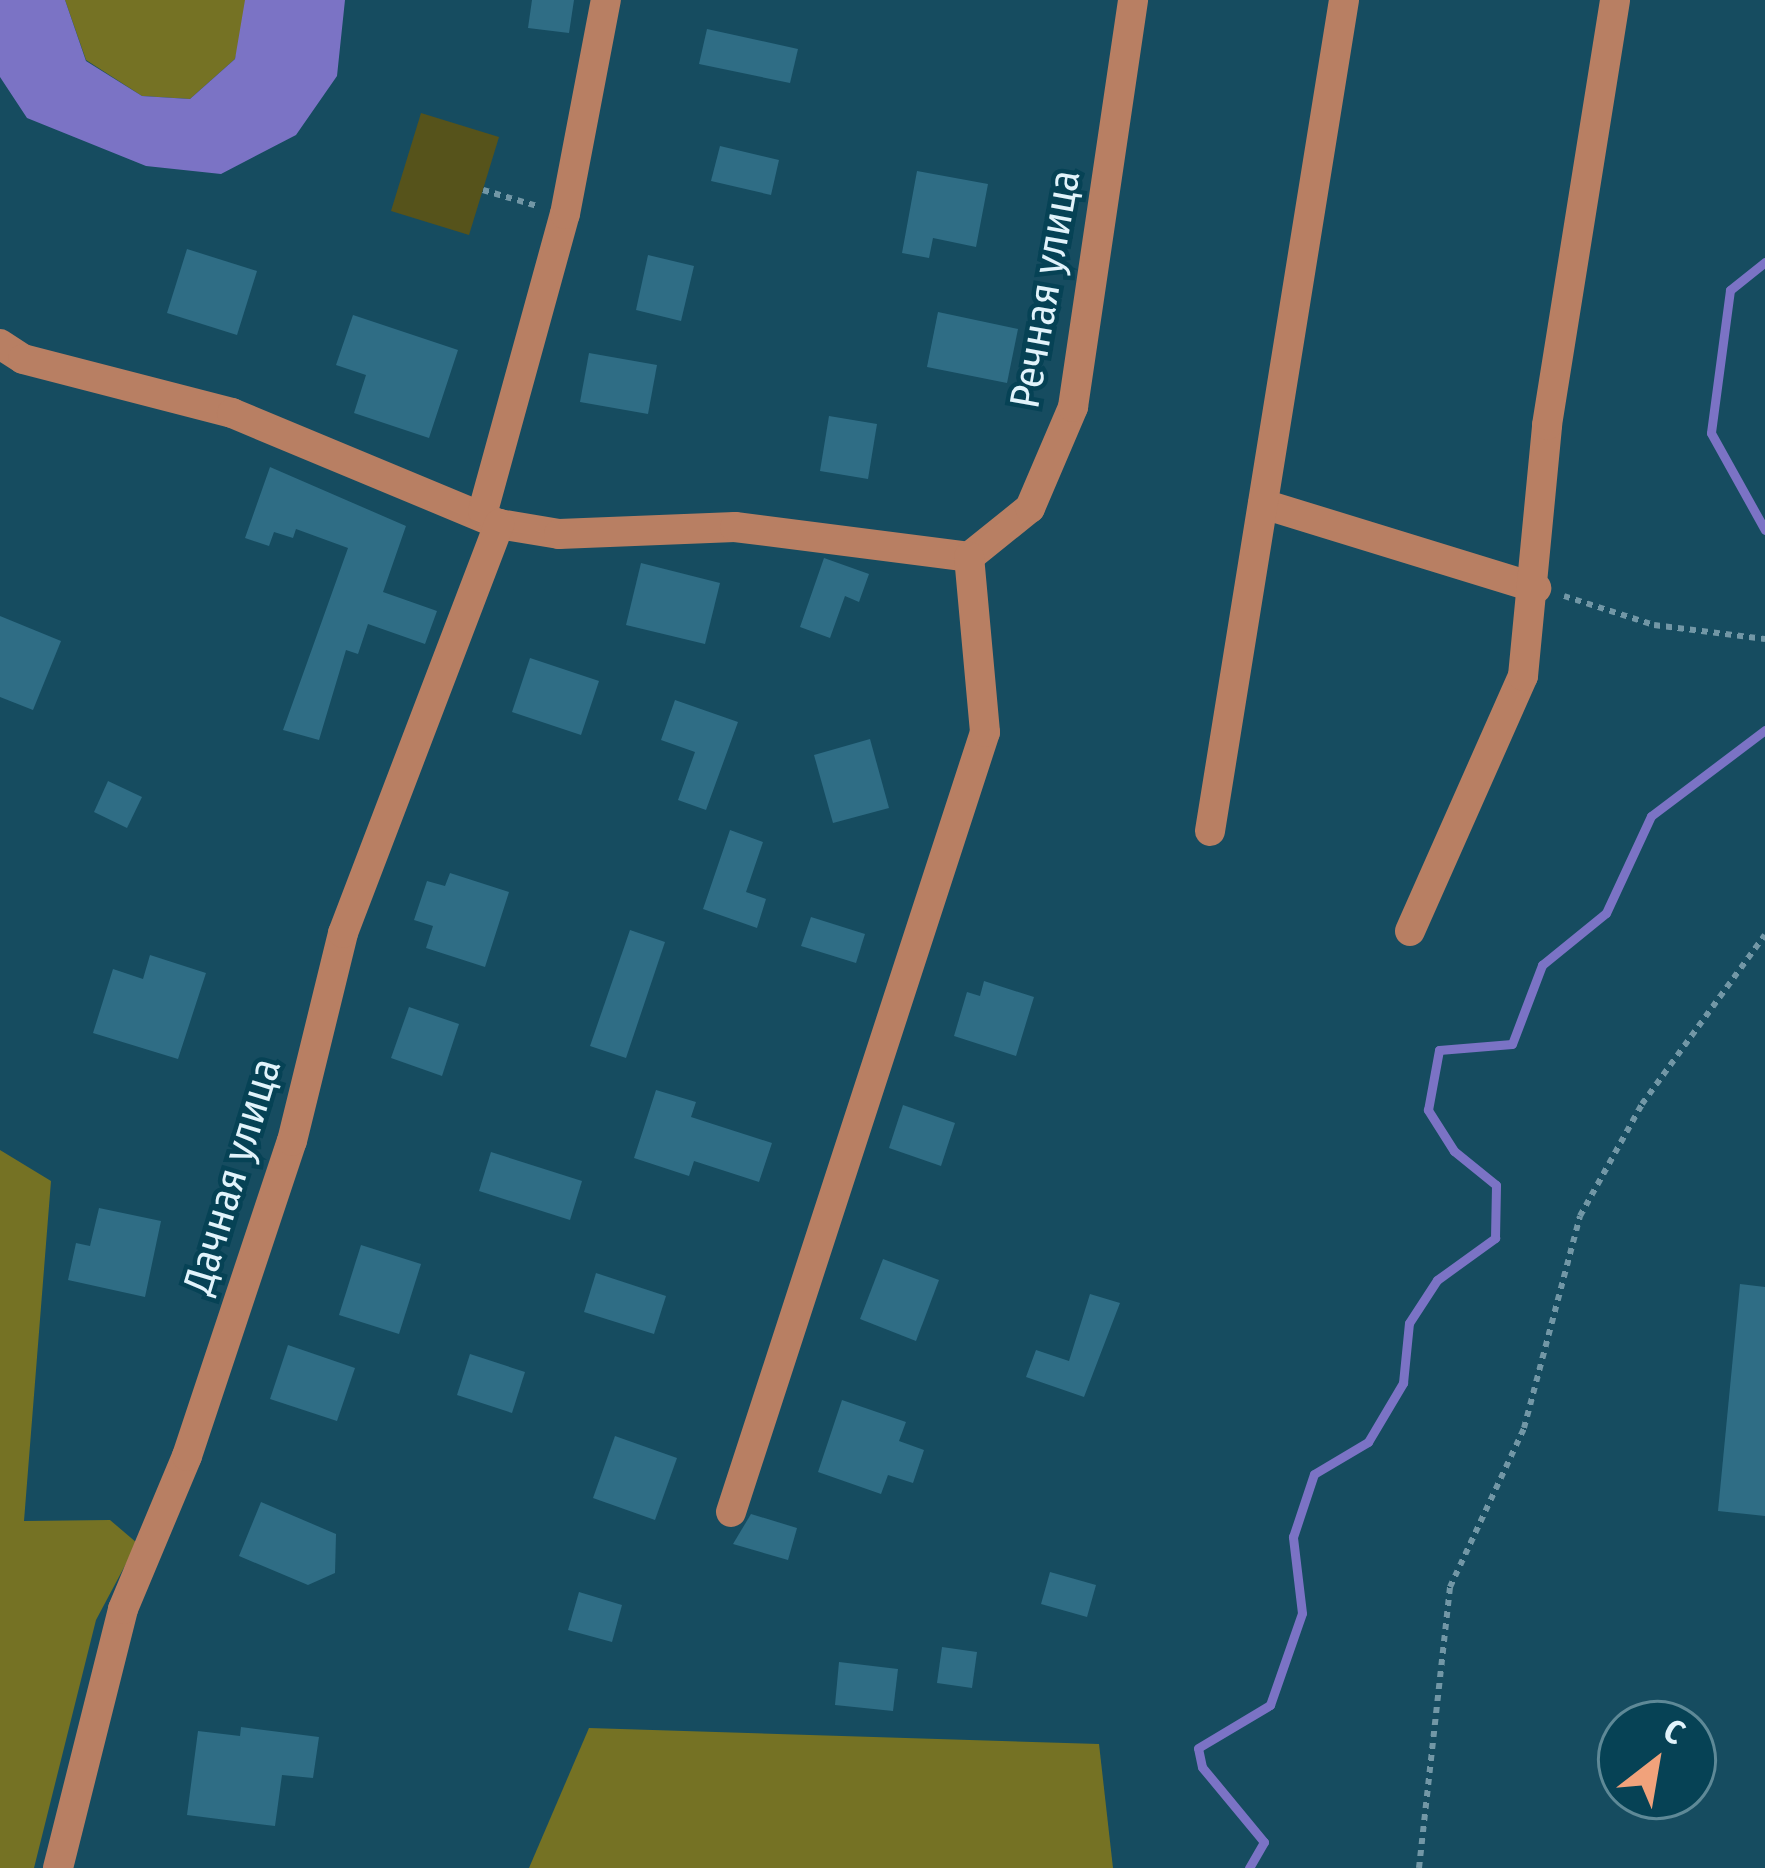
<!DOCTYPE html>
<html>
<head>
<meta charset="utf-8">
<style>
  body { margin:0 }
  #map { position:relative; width:1765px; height:1868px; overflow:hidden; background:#164c60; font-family:"Fira Sans Condensed",sans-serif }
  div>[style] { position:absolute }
  .green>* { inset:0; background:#56531b }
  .forest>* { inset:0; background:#757224 }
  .water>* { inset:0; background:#7b73c5 }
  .stream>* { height:9px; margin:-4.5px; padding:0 4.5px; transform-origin:4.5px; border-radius:4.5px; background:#7b73c5 }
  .building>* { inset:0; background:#2f6d85 }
  .path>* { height:6px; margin-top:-3px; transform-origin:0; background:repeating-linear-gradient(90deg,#7297a6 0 6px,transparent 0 12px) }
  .minor>* { height:30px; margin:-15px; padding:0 15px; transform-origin:15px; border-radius:15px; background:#b87f63 }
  span { translate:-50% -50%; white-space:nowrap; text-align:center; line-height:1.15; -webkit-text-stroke:9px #064255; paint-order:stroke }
  .street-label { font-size:42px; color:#e1f3fb }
  .north { position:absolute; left:1597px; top:1700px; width:120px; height:120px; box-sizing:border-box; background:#064255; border:3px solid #5e8997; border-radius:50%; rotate:31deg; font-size:33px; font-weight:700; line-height:48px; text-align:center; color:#e1f3fb }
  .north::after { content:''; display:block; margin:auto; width:42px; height:54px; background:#f1a27b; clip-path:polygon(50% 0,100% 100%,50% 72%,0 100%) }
</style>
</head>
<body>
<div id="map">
  <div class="green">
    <div style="clip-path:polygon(421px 113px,499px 137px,469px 235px,391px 211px)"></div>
  </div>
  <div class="forest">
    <div style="clip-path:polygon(65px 0,245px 0,248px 8px,235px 59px,190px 99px,142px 96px,86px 60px)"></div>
    <div style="clip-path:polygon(0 1150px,51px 1181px,24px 1521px,110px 1520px,137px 1543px,96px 1620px,34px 1868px,0 1868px)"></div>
    <div style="clip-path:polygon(589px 1728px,1099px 1744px,1113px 1868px,529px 1868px)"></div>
  </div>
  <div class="water">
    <div style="clip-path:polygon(0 0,65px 0,86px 61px,142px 96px,190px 99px,235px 59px,245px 0,345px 0,337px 76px,296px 135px,221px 174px,146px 166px,27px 118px,0 77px)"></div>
  </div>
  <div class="stream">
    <div style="left:1765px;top:262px;width:45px;rotate:141.3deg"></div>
    <div style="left:1730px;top:290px;width:144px;rotate:97.6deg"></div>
    <div style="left:1711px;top:433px;width:111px;rotate:60.9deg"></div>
    <div style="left:1249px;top:1868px;width:30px;rotate:-60deg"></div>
    <div style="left:1264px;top:1842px;width:97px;rotate:-129.6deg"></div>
    <div style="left:1202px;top:1767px;width:19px;rotate:-102deg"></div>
    <div style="left:1198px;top:1748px;width:84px;rotate:-30.8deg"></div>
    <div style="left:1270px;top:1705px;width:97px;rotate:-70.8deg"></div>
    <div style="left:1302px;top:1613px;width:77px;rotate:-96.8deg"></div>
    <div style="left:1293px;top:1537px;width:66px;rotate:-71.6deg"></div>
    <div style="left:1314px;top:1474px;width:63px;rotate:-30.7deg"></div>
    <div style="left:1368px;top:1442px;width:69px;rotate:-59.3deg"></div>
    <div style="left:1403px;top:1383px;width:60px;rotate:-84.3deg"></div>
    <div style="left:1409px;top:1323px;width:51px;rotate:-56.9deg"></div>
    <div style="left:1437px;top:1280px;width:72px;rotate:-35.9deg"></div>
    <div style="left:1495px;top:1238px;width:53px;rotate:-88.9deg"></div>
    <div style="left:1496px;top:1185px;width:54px;rotate:-141deg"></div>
    <div style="left:1454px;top:1151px;width:49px;rotate:-122.4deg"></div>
    <div style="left:1428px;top:1110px;width:61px;rotate:-79.6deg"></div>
    <div style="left:1439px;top:1050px;width:73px;rotate:-4.7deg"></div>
    <div style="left:1512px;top:1044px;width:85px;rotate:-69.2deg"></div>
    <div style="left:1542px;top:965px;width:82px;rotate:-39.1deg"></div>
    <div style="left:1606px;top:913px;width:107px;rotate:-65.1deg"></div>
    <div style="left:1651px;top:816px;width:143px;rotate:-37deg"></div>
  </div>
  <div class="building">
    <div style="clip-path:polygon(532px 0,574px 0,569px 33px,528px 28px)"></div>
    <div style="clip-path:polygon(707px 29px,798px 49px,790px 83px,699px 64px)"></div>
    <div style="clip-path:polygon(720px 146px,779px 160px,771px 195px,711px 181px)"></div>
    <div style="clip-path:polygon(917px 171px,988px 184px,976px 247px,933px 238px,929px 258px,902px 253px)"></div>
    <div style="clip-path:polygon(187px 249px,257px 271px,237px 335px,167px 313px)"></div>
    <div style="clip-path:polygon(648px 255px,694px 266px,681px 321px,636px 310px)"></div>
    <div style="clip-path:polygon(938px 312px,1018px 329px,1007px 383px,927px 367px)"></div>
    <div style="clip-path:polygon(353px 315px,458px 350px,429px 438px,354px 413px,366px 375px,336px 365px)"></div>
    <div style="clip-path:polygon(589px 353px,657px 365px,648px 414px,580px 402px)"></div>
    <div style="clip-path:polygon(829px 416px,877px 424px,868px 479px,820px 471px)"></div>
    <div style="clip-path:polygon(270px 467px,406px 526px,383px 592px,437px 611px,425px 644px,368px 624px,358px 654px,346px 650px,319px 740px,283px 730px,348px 548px,296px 529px,293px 538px,274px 532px,269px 546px,245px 538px)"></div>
    <div style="clip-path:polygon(824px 558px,869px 574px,859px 602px,845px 596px,830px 638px,800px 627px)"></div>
    <div style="clip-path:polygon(641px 563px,720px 583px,705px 644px,626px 625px)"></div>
    <div style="clip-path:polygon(0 616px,61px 641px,33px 710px,0 697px)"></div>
    <div style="clip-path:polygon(530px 658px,599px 681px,581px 735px,512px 712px)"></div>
    <div style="clip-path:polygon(675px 700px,738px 722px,706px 810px,678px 800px,695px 752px,661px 740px)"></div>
    <div style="clip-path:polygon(870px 739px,889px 808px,833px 823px,814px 755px)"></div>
    <div style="clip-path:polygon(108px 781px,142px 797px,127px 828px,94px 812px)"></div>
    <div style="clip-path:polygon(730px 830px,763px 842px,746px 892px,766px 899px,757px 928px,703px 909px)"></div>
    <div style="clip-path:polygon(450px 873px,509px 892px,485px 967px,426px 948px,433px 926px,414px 920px,427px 881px,445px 886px)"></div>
    <div style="clip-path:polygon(811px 917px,865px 934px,856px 963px,801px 946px)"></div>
    <div style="clip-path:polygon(630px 930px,665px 942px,626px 1058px,590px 1046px)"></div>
    <div style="clip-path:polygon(150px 955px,206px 973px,178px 1059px,93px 1033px,113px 969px,143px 979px)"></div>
    <div style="clip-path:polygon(984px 981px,1034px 997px,1016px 1056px,954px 1036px,967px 992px,980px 996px)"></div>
    <div style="clip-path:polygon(409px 1007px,459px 1024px,442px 1076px,391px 1058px)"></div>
    <div style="clip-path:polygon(656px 1090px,696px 1102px,691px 1117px,772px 1143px,759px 1182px,694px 1161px,689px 1176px,634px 1158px)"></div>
    <div style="clip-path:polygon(903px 1105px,955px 1123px,941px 1166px,889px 1148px)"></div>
    <div style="clip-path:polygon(491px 1152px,582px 1181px,570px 1220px,479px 1191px)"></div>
    <div style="clip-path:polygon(99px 1208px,161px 1221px,145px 1297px,68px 1280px,76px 1243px,90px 1246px)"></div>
    <div style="clip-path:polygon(361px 1245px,421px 1264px,399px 1334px,339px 1315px)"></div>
    <div style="clip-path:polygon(883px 1259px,939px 1280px,916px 1341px,860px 1319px)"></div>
    <div style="clip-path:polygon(596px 1273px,666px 1296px,654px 1334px,584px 1312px)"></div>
    <div style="clip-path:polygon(1740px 1284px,1765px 1287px,1765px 1516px,1718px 1511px)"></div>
    <div style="clip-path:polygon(1090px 1294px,1120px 1303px,1084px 1397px,1026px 1377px,1036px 1350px,1069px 1361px)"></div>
    <div style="clip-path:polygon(288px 1345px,355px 1368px,337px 1421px,270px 1399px)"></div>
    <div style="clip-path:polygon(470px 1354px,525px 1372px,512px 1413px,457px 1395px)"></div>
    <div style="clip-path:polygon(842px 1400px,906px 1422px,899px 1441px,924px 1450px,913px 1483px,888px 1475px,881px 1494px,818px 1472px)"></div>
    <div style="clip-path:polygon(615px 1436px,677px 1458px,655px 1520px,593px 1498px)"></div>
    <div style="clip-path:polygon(261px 1502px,336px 1534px,335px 1573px,308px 1585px,239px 1556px)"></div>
    <div style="clip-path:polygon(751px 1514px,797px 1528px,788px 1560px,733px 1544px)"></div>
    <div style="clip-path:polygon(1050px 1572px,1096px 1585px,1087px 1617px,1041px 1604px)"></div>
    <div style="clip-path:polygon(579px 1592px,622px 1605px,612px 1642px,568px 1630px)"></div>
    <div style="clip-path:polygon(942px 1647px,977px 1652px,972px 1688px,937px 1683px)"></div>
    <div style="clip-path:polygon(839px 1662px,898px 1669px,893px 1711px,835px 1705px)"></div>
    <div style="clip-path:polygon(241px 1727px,319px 1737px,313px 1778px,282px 1775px,275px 1826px,187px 1815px,198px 1731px,240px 1736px)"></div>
  </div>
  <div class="path">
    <div style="left:483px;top:190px;width:56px;rotate:16.5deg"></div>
    <div style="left:1564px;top:596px;width:95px;rotate:17.9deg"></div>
    <div style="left:1654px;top:625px;width:112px;rotate:7.2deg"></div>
    <div style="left:1419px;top:1868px;width:283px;rotate:-83.7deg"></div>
    <div style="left:1450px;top:1587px;width:175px;rotate:-65deg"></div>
    <div style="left:1524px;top:1428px;width:219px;rotate:-75.2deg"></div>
    <div style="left:1580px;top:1216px;width:128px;rotate:-61deg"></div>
    <div style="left:1642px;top:1104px;width:209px;rotate:-54deg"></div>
  </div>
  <div class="minor">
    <div style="left:0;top:344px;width:27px;rotate:33deg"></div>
    <div style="left:23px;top:359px;width:216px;rotate:14.5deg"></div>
    <div style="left:232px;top:413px;width:289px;rotate:22.6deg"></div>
    <div style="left:499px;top:524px;width:61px;rotate:9.5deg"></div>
    <div style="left:559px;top:534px;width:176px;rotate:-2.3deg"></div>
    <div style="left:735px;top:527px;width:236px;rotate:7.3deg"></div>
    <div style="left:1263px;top:504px;width:286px;rotate:17.1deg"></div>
    <div style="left:483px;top:511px;width:308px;rotate:-74.6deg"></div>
    <div style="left:565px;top:214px;width:218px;rotate:-79.2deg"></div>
    <div style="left:969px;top:557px;width:78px;rotate:-38.8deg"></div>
    <div style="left:1030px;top:508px;width:110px;rotate:-66.9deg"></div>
    <div style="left:1073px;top:407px;width:411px;rotate:-81.6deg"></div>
    <div style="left:1210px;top:831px;width:842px;rotate:-80.84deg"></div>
    <div style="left:1410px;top:931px;width:279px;rotate:-66.1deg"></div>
    <div style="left:1523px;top:676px;width:252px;rotate:-84.5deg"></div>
    <div style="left:1547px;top:425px;width:430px;rotate:-80.9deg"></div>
    <div style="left:731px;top:1512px;width:820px;rotate:-71.96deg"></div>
    <div style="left:985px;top:732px;width:176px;rotate:-95.2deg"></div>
    <div style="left:58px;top:1868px;width:267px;rotate:-75.9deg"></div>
    <div style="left:123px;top:1609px;width:166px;rotate:-67.3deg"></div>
    <div style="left:187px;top:1456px;width:332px;rotate:-71.6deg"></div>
    <div style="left:292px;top:1141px;width:214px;rotate:-76.2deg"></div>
    <div style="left:343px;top:933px;width:438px;rotate:-69.1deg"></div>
  </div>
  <div class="street-label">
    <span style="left:1045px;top:289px;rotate:-80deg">Речная улица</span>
    <span style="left:232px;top:1176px;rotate:-73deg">Дачная улица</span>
  </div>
  <div class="north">С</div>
</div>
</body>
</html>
